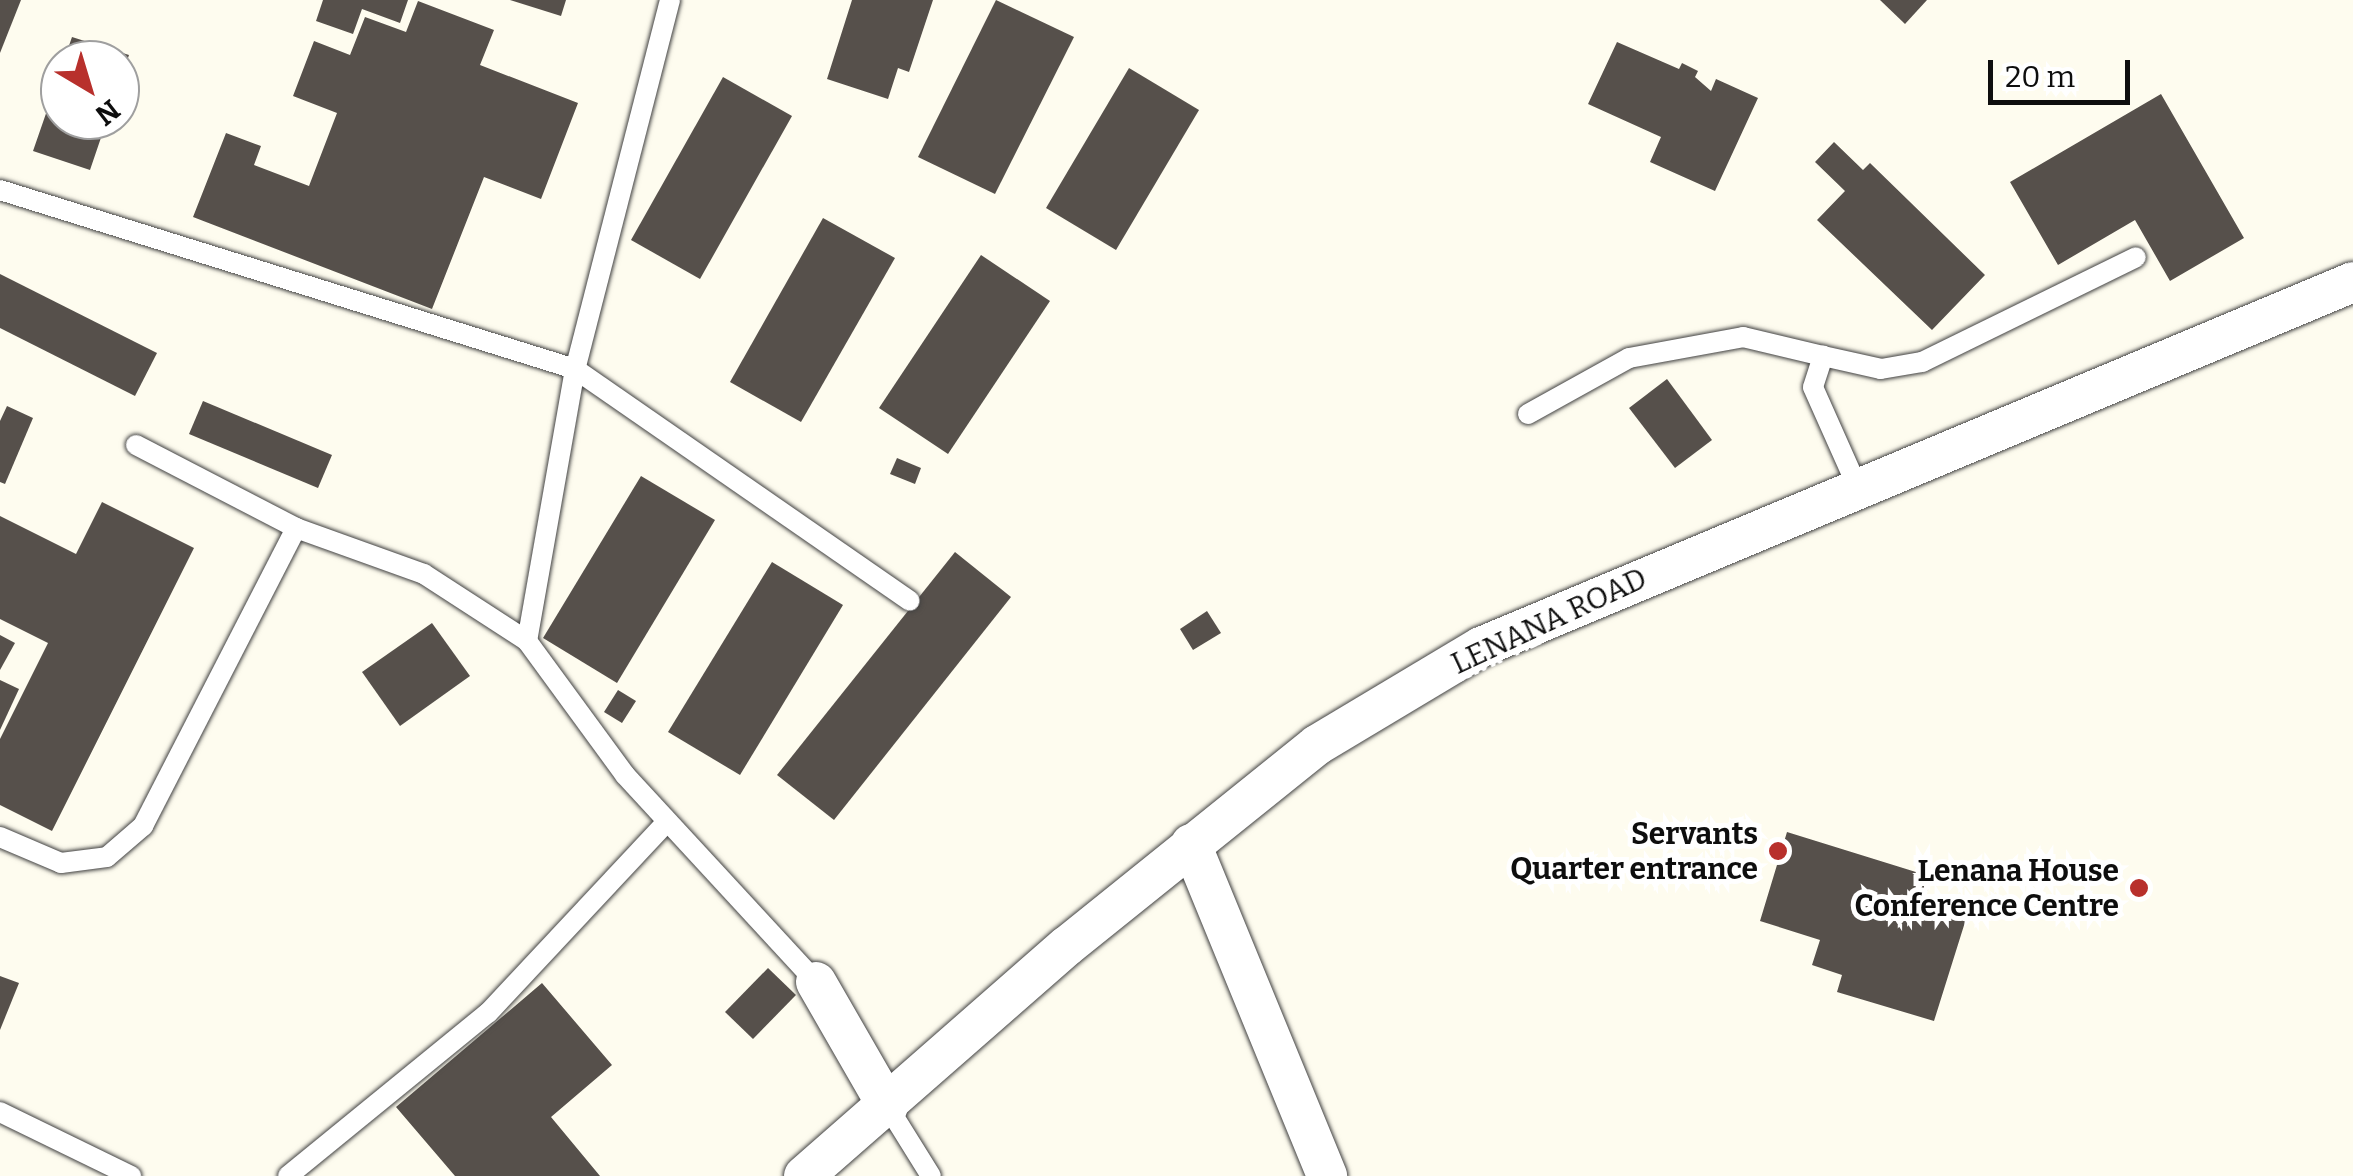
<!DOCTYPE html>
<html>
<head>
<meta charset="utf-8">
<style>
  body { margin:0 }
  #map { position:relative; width:2353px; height:1176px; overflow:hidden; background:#fefcef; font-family:Bitter,serif }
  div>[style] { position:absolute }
  .building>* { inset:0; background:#56504b }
  .roads { filter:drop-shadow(0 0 2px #414141) drop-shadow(0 0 2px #414141) }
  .service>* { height:20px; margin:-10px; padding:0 10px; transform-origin:10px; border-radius:10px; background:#fff }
  .minor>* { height:40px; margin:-20px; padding:0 20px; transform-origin:20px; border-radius:20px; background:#fff }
  .dots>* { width:28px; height:28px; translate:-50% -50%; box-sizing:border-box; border:5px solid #fff; border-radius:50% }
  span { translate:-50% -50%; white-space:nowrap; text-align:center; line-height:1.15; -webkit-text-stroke:10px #fff; paint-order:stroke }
  .street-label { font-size:30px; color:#0e0e0e }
  .poi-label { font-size:30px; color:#0e0e0e; font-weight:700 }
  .right { translate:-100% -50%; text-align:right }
  .north { position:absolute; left:40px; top:40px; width:100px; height:100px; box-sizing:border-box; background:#fff; border:2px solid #9f9f9f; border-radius:50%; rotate:142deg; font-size:28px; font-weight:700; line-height:40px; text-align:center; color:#0e0e0e }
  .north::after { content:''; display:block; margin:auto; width:35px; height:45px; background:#b8302c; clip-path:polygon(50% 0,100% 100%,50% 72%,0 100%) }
  .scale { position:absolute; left:1988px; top:60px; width:142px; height:45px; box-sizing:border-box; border:5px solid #0e0e0e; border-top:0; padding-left:12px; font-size:30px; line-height:35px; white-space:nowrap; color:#0e0e0e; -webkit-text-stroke:8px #fff; paint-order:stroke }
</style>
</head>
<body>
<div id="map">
  <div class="building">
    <div style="clip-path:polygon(0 0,21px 0,0 53px)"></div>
    <div style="clip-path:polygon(323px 0,408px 0,400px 23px,362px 9px,353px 34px,316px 21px)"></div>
    <div style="clip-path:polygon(510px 0,566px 0,561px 16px)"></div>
    <div style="clip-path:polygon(852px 0,933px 0,909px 72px,898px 68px,888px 99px,827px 79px)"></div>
    <div style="clip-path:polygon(996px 0,1074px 37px,995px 194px,918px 157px)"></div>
    <div style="clip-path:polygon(1880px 0,1927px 0,1905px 24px)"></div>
    <div style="clip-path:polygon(418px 1px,494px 30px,480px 65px,578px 103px,541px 199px,484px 177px,432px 309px,193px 217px,226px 133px,261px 146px,254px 165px,309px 186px,337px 113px,293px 96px,314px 41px,350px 55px,365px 17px,406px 32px)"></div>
    <div style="clip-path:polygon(72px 37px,129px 55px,121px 79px,120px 60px,64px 60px)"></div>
    <div style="clip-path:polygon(1617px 42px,1679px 69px,1682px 63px,1698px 71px,1695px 77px,1711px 91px,1716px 79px,1758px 98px,1715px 191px,1650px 162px,1661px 137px,1588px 104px)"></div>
    <div style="clip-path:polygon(1129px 68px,1199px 110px,1116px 250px,1046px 208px)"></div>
    <div style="clip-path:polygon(60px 73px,60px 120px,107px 120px,90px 170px,33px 151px)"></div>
    <div style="clip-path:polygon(723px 77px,792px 116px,700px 279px,631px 240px)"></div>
    <div style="clip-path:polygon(2161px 94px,2244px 238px,2170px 281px,2135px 220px,2058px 265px,2010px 182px)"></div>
    <div style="clip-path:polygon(1834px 142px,1863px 170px,1870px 163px,1985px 275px,1932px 330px,1817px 220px,1845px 191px,1815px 162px)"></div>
    <div style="clip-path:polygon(823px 218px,895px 258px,801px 422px,730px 382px)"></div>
    <div style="clip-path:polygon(981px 255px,1050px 301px,948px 454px,879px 408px)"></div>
    <div style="clip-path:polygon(0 274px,157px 353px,135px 396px,0 328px)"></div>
    <div style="clip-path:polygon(1667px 379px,1712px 440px,1675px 468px,1629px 408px)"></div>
    <div style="clip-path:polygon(203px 401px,332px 455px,318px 488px,189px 434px)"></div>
    <div style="clip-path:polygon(7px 406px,33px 418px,5px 484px,0 482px,0 421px)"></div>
    <div style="clip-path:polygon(897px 458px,921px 468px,915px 484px,890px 474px)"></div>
    <div style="clip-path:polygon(641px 476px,715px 520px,617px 683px,543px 638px)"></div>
    <div style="clip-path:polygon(102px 502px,194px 548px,52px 831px,0 805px,0 739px,48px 643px,0 619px,0 516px,76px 554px)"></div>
    <div style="clip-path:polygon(955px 552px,1011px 597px,834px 820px,777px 775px)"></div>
    <div style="clip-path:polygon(772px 562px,843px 605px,740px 775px,668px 732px)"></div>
    <div style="clip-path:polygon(1207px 611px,1221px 633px,1193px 650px,1180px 629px)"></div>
    <div style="clip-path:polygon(432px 623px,470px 676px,400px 726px,362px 672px)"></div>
    <div style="clip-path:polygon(0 635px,15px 643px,0 670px)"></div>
    <div style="clip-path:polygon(0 680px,19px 689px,0 730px)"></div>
    <div style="clip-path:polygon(618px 690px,636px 701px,622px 723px,604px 712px)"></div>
    <div style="clip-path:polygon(1787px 832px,1932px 877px,1922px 905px,1966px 919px,1934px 1021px,1837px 992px,1842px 975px,1812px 965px,1820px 940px,1760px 921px)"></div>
    <div style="clip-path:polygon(768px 968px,796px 995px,753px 1039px,725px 1012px)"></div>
    <div style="clip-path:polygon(0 976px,19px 983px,0 1030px)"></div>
    <div style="clip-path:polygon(542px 983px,612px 1065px,551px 1117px,600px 1176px,455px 1176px,396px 1107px)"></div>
  </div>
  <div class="roads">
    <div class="service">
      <div style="left:670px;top:0;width:381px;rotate:104.4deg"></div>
      <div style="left:575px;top:369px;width:276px;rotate:100deg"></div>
      <div style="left:527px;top:641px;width:166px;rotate:53.8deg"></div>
      <div style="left:625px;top:775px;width:282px;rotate:47.3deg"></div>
      <div style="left:0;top:190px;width:602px;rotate:17.29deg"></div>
      <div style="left:575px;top:369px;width:407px;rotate:34.7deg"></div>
      <div style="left:1528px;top:414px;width:115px;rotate:-29deg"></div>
      <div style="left:1629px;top:358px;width:116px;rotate:-10.4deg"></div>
      <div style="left:1743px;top:337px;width:82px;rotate:13.4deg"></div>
      <div style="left:136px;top:445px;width:180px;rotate:27.4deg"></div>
      <div style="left:296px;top:528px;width:136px;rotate:19.8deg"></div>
      <div style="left:424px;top:574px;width:123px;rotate:33deg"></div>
      <div style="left:1857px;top:486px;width:108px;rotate:-114deg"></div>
      <div style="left:1813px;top:387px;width:33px;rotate:-72deg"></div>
      <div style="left:1823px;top:356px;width:59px;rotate:12.6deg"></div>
      <div style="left:1881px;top:369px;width:42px;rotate:-9.7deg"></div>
      <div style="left:1922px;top:362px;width:238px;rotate:-26.1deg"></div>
      <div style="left:0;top:837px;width:66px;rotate:23.1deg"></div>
      <div style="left:61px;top:863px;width:46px;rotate:-7.4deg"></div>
      <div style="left:107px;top:857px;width:48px;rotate:-40.7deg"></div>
      <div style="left:143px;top:826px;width:335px;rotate:-62.8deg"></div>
      <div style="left:888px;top:1107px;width:81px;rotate:58.1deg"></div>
      <div style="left:0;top:1112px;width:146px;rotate:26deg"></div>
      <div style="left:288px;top:1176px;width:258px;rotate:-39.2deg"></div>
      <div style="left:488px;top:1013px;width:262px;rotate:-46.9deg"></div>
    </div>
    <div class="minor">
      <div style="left:1191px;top:844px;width:359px;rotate:67.7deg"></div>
      <div style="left:816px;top:982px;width:144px;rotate:60.1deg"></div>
      <div style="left:804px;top:1176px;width:349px;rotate:-41.2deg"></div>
      <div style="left:1067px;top:946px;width:321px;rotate:-38.8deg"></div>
      <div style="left:1317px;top:745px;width:191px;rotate:-30.9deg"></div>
      <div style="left:1481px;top:647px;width:945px;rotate:-22.71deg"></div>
    </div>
  </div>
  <div class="dots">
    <div style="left:1778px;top:851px;background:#b8302c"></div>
    <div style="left:2139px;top:888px;background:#b8302c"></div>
  </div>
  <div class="street-label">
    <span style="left:1549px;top:621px;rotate:-25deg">LENANA ROAD</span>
  </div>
  <div class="poi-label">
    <span class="right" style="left:1758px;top:851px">Servants<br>Quarter entrance</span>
    <span class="right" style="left:2119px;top:888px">Lenana House<br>Conference Centre</span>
  </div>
  <div class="north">N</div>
  <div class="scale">20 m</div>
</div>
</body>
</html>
